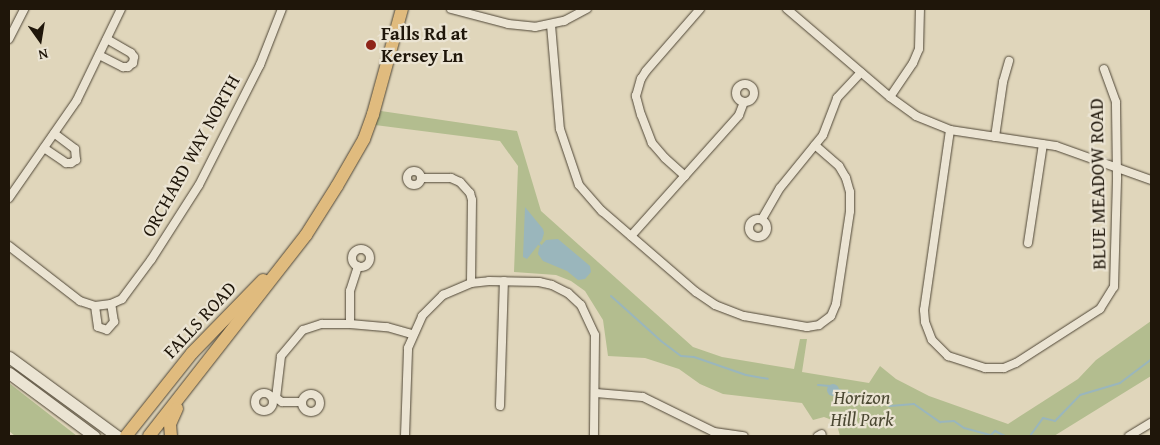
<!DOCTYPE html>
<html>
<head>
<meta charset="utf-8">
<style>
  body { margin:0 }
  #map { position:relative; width:1160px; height:445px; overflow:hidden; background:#e0d6bb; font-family:"Gentium Book Plus",serif }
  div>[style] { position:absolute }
  .green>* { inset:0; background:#b3bd8f }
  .water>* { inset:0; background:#9ab6bc }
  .round { border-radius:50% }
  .stream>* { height:2px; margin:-1px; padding:0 1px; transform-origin:1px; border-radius:1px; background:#9ab6bc }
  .roads { filter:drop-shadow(0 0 1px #4f4636) drop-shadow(0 0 1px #4f4636) }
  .street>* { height:8px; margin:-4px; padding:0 4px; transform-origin:4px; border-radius:4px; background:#ebe4d3 }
  .street>.ring { margin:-4px; padding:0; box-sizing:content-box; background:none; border:8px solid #ebe4d3; border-radius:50% }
  .secondary>* { height:11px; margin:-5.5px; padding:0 5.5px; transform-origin:5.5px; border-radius:5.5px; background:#ebe4d3 }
  .primary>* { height:12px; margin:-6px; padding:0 6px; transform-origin:6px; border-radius:6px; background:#e0bb7e }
  .dots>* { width:14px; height:14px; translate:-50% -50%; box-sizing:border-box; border:2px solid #ebe4d3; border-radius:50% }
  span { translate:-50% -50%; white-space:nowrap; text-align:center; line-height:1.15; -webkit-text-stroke:4.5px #ebe4d3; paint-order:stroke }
  .poi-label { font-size:19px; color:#1f160a; font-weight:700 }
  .left { translate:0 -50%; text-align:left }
  .street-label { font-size:19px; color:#1f160a }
  .park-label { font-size:19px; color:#4b4832; font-style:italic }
  .frame { position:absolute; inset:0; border:10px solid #1f160a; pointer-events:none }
  .north { position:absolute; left:15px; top:15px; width:50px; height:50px; -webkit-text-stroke:4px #ebe4d3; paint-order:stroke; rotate:167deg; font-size:14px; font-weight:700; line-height:20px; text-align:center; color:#1f160a }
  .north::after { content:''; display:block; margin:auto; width:18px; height:22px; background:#1f160a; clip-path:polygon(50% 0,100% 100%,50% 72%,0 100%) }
</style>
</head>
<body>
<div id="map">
  <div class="green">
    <div style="clip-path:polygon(381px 111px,517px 131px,541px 211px,693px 347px,722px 357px,794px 369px,800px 339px,807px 339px,802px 372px,869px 383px,880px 366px,896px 379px,929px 396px,1008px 424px,1078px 379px,1096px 360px,1151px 321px,1151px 376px,1054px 436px,840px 436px,837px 425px,832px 420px,824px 417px,813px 420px,802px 403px,723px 394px,700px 384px,679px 369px,645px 358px,608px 356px,603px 320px,585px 291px,571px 281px,556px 275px,514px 272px,518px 166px,500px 141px,375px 125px)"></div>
    <div style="clip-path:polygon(9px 383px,77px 436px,15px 436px,9px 431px)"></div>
  </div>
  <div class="water">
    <div style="clip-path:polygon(525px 207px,543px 229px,544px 233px,542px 240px,527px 259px,523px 257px)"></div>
    <div style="clip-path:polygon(558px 239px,590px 266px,591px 272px,585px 279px,578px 280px,567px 271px,543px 261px,538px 254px,539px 248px,546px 240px)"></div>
    <div class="round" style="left:827px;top:384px;width:12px;height:12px"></div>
  </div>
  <div class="stream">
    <div style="left:539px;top:244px;width:3px;rotate:45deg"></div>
    <div style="left:611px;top:296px;width:67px;rotate:42deg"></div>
    <div style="left:661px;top:341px;width:25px;rotate:37deg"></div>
    <div style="left:681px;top:356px;width:13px;rotate:4deg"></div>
    <div style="left:694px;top:357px;width:55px;rotate:19.1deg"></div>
    <div style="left:746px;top:375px;width:22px;rotate:10deg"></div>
    <div style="left:818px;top:385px;width:12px;rotate:5deg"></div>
    <div style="left:839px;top:390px;width:53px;rotate:17.4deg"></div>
    <div style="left:890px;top:406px;width:24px;rotate:-5deg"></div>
    <div style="left:914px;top:404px;width:32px;rotate:35deg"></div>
    <div style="left:940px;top:422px;width:14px;rotate:-4deg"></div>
    <div style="left:954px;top:421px;width:12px;rotate:35deg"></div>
    <div style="left:964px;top:428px;width:28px;rotate:15deg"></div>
    <div style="left:991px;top:435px;width:6px;rotate:-45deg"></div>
    <div style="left:995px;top:431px;width:11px;rotate:27deg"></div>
    <div style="left:1030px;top:436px;width:22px;rotate:-54deg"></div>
    <div style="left:1043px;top:418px;width:12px;rotate:14deg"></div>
    <div style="left:1055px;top:421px;width:36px;rotate:-46deg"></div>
    <div style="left:1080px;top:395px;width:42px;rotate:-16.7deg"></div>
    <div style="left:1120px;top:383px;width:39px;rotate:-37deg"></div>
  </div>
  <div class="roads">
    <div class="street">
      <div style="left:451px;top:9px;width:59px;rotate:14.7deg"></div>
      <div style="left:508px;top:24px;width:27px;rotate:6deg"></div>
      <div style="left:535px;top:27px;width:30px;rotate:-12deg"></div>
      <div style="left:564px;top:21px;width:26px;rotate:-28deg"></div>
      <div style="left:787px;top:9px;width:135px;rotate:40.5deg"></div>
      <div style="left:890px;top:97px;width:32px;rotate:36deg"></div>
      <div style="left:916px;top:116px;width:37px;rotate:22deg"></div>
      <div style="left:950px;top:130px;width:107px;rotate:8.6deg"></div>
      <div style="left:1056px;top:146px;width:101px;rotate:19.7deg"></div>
      <div style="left:551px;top:25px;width:104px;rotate:85.1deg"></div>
      <div style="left:560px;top:129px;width:59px;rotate:71.3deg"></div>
      <div style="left:579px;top:185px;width:35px;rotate:49deg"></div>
      <div style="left:602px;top:211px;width:124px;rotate:40.8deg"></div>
      <div style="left:696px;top:292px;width:23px;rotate:34deg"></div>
      <div style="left:715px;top:305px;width:31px;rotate:21deg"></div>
      <div style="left:744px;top:316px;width:64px;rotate:9.9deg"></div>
      <div style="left:807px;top:327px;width:12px;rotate:-9deg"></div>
      <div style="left:819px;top:325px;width:15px;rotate:-37deg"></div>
      <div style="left:831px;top:316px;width:13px;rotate:-67deg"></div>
      <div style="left:836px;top:304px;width:94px;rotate:-81.4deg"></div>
      <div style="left:850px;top:211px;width:19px;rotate:-90deg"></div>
      <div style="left:850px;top:192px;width:15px;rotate:-106deg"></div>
      <div style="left:846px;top:178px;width:14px;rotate:-120deg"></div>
      <div style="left:839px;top:166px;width:32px;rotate:-139deg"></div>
      <div style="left:9px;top:39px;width:34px;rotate:-63deg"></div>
      <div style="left:99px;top:55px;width:27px;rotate:27deg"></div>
      <div style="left:123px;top:67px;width:5px"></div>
      <div style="left:128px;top:67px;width:6px;rotate:-39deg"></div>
      <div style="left:133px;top:63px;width:6px;rotate:-81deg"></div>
      <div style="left:134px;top:57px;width:5px;rotate:-127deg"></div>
      <div style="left:131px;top:53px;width:28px;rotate:-150deg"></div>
      <div class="ring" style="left:736px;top:84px;width:10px;height:10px"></div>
      <div style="left:890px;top:97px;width:41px;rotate:-55.9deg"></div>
      <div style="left:913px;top:63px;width:15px;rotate:-67deg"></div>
      <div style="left:919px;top:49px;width:40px;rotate:-88.6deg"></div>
      <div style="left:950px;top:130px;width:182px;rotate:98.2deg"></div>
      <div style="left:924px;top:310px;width:12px;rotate:85deg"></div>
      <div style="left:925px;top:322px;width:19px;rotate:69deg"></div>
      <div style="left:932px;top:340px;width:23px;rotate:45deg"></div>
      <div style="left:948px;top:356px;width:39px;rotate:18deg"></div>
      <div style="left:985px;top:368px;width:19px"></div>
      <div style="left:1004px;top:368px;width:13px;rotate:-23deg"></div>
      <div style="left:1016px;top:363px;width:100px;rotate:-32.7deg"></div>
      <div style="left:1100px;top:309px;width:26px;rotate:-58deg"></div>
      <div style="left:1114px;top:287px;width:110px;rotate:-88.4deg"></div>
      <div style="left:1117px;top:177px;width:75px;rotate:-90.8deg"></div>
      <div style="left:1116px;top:102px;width:35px;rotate:-110deg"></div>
      <div style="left:995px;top:137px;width:56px;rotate:-81.7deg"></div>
      <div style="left:1003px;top:82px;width:22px;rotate:-74deg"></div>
      <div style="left:44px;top:148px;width:27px;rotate:34deg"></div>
      <div style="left:66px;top:163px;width:5px"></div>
      <div style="left:71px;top:163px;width:6px;rotate:-31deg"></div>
      <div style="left:76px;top:160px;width:11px;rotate:-95deg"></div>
      <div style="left:75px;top:149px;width:26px;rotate:-143deg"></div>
      <div class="ring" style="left:407px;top:171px;width:6px;height:6px"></div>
      <div style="left:685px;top:176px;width:27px;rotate:-138deg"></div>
      <div style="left:665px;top:158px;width:20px;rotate:-131deg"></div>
      <div style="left:652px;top:143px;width:30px;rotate:-111deg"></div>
      <div style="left:641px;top:115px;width:20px;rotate:-105deg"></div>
      <div style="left:636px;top:96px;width:18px;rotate:-74deg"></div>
      <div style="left:641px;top:79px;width:9px;rotate:-58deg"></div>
      <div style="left:646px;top:71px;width:82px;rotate:-48.9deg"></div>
      <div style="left:421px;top:178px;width:30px"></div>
      <div style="left:451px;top:178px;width:10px;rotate:24deg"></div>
      <div style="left:460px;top:182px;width:15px;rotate:48deg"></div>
      <div style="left:470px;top:193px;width:7px;rotate:74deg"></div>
      <div style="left:472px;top:200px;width:83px;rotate:90.7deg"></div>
      <div style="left:9px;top:198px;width:119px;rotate:-55.2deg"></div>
      <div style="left:77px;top:100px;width:101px;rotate:-64.2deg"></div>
      <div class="ring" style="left:749px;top:219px;width:10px;height:10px"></div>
      <div style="left:762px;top:219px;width:36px;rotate:-60deg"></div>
      <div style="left:780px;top:188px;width:68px;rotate:-50.9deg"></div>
      <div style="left:823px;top:135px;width:40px;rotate:-69deg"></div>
      <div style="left:837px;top:98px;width:35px;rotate:-47deg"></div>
      <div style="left:631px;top:236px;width:162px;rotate:-48.2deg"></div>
      <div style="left:739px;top:115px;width:14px;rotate:-69deg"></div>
      <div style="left:1028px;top:243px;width:100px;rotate:-81.4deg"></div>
      <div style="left:9px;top:246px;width:90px;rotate:37.8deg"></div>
      <div style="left:80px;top:301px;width:16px;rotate:18deg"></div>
      <div style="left:95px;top:306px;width:16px;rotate:-7deg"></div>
      <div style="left:111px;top:304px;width:12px;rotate:-24deg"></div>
      <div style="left:122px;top:299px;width:49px;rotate:-53.4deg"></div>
      <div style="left:151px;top:260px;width:89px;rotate:-57.4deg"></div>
      <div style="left:199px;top:185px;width:135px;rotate:-63.1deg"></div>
      <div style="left:260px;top:65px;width:60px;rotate:-68.6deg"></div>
      <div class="ring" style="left:352px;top:249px;width:10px;height:10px"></div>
      <div style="left:95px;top:306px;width:21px;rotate:82deg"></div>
      <div style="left:98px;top:327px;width:9px;rotate:18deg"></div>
      <div style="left:107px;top:330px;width:11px;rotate:-49deg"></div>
      <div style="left:114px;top:322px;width:18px;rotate:-99deg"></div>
      <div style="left:350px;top:324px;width:33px;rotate:-90deg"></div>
      <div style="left:350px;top:291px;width:26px;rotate:-72deg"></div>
      <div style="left:596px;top:393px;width:47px;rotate:4.9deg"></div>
      <div style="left:643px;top:397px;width:79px;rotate:26.2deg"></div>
      <div style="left:714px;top:432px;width:30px;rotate:8deg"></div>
      <div class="ring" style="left:255px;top:393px;width:10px;height:10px"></div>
      <div class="ring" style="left:302px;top:394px;width:10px;height:10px"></div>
      <div style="left:302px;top:402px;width:20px;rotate:180deg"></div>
      <div style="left:282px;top:402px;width:7px;rotate:-146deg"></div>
      <div style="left:276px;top:398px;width:42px;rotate:-83.2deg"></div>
      <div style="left:281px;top:356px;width:34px;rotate:-50deg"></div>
      <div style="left:303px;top:330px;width:20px;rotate:-18deg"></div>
      <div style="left:322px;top:324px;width:28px"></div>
      <div style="left:350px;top:324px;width:37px;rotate:5deg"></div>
      <div style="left:387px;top:327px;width:26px;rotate:16deg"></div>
      <div style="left:500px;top:406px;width:125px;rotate:-88.2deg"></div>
      <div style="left:405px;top:436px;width:88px;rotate:-88deg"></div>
      <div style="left:408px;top:348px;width:35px;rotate:-66deg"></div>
      <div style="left:422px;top:316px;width:30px;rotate:-45deg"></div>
      <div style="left:443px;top:295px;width:30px;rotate:-23deg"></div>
      <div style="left:471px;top:283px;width:18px;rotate:-6deg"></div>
      <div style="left:489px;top:281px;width:50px;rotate:1.1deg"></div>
      <div style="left:539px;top:282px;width:13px;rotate:13deg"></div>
      <div style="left:552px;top:285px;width:18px;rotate:27deg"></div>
      <div style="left:568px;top:293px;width:18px;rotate:43deg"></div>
      <div style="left:581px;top:305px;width:33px;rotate:65deg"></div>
      <div style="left:595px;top:335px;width:101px;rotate:90.6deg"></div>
      <div style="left:818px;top:436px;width:4px;rotate:-27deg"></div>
      <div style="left:1129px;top:436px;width:26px;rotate:-31deg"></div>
    </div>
    <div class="secondary">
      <div style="left:9px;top:357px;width:134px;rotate:36.2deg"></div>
      <div style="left:9px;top:373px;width:106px;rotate:36.5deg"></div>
    </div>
    <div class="primary">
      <div style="left:126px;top:436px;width:106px;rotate:-51.5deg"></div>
      <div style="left:192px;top:353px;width:102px;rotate:-45.8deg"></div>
      <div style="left:149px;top:436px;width:255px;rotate:-52deg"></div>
      <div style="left:306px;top:235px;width:58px;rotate:-57.7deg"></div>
      <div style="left:337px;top:186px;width:54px;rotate:-60.1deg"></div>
      <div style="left:364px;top:139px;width:27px;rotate:-70deg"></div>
      <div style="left:373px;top:114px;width:109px;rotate:-74.6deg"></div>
      <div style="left:171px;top:436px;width:12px;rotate:-95deg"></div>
      <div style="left:170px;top:424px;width:17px;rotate:-66deg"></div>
    </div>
  </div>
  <div class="dots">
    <div style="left:371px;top:45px;background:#8f2418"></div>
  </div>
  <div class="poi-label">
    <span class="left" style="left:381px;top:45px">Falls Rd at<br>Kersey Ln</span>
  </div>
  <div class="street-label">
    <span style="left:191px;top:156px;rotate:-61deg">ORCHARD WAY NORTH</span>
    <span style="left:1098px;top:184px;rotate:-91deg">BLUE MEADOW ROAD</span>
    <span style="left:200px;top:320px;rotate:-47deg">FALLS ROAD</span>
  </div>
  <div class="park-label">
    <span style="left:862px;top:409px">Horizon<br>Hill Park</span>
  </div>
  <div class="frame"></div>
  <div class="north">N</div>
</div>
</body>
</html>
